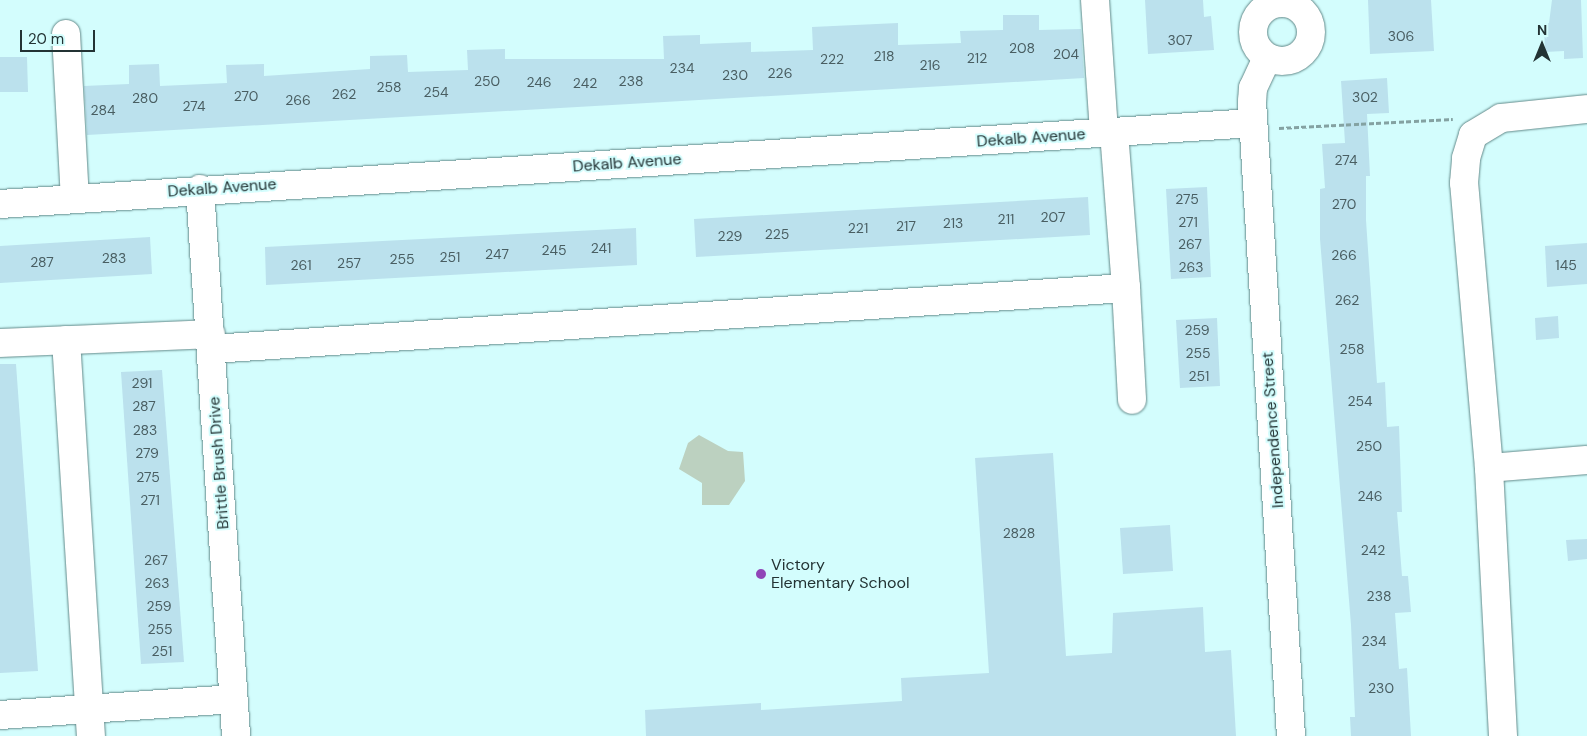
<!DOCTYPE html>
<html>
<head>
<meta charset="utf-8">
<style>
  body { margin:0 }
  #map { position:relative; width:1587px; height:736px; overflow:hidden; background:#d3fdfd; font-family:"DM Sans",sans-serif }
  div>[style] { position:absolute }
  .green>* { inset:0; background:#bcd1c0 }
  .building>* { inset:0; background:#bbe1ed }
  .path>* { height:3px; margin-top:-1.5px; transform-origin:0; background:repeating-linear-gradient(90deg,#84a2a2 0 5px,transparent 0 7.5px) }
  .roads { filter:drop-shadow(0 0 1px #638a8a) drop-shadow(0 0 1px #638a8a) }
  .minor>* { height:28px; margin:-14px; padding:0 14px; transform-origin:14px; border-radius:14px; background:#fff }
  .minor>.ring { margin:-14px; padding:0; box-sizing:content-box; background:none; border:28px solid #fff; border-radius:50% }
  .dots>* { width:14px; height:14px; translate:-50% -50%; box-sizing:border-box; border:2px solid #d3fdfd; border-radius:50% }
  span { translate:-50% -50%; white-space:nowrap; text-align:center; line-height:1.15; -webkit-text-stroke:4px #d3fdfd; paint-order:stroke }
  .number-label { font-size:14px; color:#495e62 }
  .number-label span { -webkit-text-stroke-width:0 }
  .street-label { font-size:16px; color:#233334 }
  .poi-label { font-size:16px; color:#233334 }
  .left { translate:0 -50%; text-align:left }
  .north { position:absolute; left:1517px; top:20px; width:50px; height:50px; -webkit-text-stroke:4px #d3fdfd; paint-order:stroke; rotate:0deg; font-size:14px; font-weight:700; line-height:20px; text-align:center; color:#233334 }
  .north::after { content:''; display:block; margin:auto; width:18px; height:22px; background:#233334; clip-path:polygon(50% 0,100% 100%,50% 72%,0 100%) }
  .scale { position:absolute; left:20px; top:30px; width:75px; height:22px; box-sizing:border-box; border:2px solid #233334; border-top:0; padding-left:6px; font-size:15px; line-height:18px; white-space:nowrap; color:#233334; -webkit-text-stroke:4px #d3fdfd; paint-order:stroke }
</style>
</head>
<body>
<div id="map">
  <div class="green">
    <div style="clip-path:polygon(699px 435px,728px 451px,743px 452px,745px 481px,729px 505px,702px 505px,702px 483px,679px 469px,688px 443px)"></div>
  </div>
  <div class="building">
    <div style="clip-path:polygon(1145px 0,1203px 0,1204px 17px,1211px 16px,1214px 50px,1148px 54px)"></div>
    <div style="clip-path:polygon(1368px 0,1431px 0,1434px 51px,1370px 54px)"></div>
    <div style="clip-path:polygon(1552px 0,1581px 0,1583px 58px,1564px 59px,1564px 51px,1545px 52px,1544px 23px,1549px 23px)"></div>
    <div style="clip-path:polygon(1003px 15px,1039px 15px,1039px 30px,1081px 29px,1084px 78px,87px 135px,84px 86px,129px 84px,129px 65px,159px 64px,160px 86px,227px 83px,226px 65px,264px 64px,264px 76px,370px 69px,370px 56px,407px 55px,408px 72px,468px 70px,467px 50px,505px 49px,505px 59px,664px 59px,663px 36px,700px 35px,700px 44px,751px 42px,751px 52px,813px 50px,812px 27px,898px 23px,898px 45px,961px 43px,960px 31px,1003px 30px)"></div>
    <div style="clip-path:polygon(0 57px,27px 57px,28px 92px,0 92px)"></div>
    <div style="clip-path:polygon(1387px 78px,1389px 113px,1367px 114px,1370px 176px,1366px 176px,1366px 220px,1377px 383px,1385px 382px,1387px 427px,1399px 426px,1402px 512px,1397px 512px,1402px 576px,1408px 576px,1411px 612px,1395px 613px,1399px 669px,1407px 668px,1411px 736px,1351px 736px,1350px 717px,1355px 717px,1351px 625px,1320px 239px,1320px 189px,1325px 188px,1322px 144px,1345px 143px,1341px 81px)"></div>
    <div style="clip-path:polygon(1207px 187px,1211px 277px,1171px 279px,1166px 189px)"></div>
    <div style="clip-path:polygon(1088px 197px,1090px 235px,696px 257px,694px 219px)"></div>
    <div style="clip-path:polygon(636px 228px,637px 265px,266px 285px,265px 247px)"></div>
    <div style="clip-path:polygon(150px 237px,152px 274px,0 283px,0 246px)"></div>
    <div style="clip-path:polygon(1587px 243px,1587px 284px,1547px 287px,1545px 246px)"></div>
    <div style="clip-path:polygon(1558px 316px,1559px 338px,1536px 340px,1535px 318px)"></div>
    <div style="clip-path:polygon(1217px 318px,1220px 386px,1180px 388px,1176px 320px)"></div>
    <div style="clip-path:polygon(0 364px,16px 364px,38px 671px,0 673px)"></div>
    <div style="clip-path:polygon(162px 370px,184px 662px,141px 664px,121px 372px)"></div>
    <div style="clip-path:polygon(1053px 453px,1066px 656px,1112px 653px,1113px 613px,1203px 607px,1205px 652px,1231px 650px,1236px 736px,646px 736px,645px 710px,761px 703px,761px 710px,902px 701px,901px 678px,989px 673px,975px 458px)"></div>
    <div style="clip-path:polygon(1170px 525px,1173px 571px,1123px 574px,1120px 528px)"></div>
    <div style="clip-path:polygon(1587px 539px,1587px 559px,1568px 561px,1566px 540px)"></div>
  </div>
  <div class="path">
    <div style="left:1279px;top:128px;width:174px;rotate:-3deg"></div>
  </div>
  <div class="roads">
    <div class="minor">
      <div style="left:1095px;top:0;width:133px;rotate:86.1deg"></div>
      <div class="ring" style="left:1253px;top:3px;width:30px;height:30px"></div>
      <div style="left:66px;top:34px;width:164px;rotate:86.9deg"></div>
      <div style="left:1267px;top:58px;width:33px;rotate:115deg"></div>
      <div style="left:1253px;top:88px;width:13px;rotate:94deg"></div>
      <div style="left:1252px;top:101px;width:636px;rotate:86.49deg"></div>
      <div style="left:200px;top:189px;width:548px;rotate:86.23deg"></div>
      <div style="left:0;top:204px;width:1256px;rotate:-3.7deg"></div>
      <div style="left:1126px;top:288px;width:112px;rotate:86.9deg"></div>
      <div style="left:66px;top:340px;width:397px;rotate:86.4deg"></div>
      <div style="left:0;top:343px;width:211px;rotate:-2.4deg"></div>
      <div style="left:212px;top:349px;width:916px;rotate:-3.82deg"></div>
      <div style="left:1126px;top:288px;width:156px;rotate:-94.4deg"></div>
      <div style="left:1489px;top:468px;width:98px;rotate:-4.7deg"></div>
      <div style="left:0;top:715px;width:234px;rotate:-3.9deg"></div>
      <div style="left:1503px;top:736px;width:268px;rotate:-93deg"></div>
      <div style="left:1489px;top:468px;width:286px;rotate:-95deg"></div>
      <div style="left:1464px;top:183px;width:25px;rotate:-85deg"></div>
      <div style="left:1466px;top:158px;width:24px;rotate:-73deg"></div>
      <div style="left:1473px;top:135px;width:33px;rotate:-31deg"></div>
      <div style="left:1501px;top:118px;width:86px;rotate:-6deg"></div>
    </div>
  </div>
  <div class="dots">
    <div style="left:761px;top:574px;background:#9045b7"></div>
  </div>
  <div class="number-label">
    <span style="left:1401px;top:36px">306</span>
    <span style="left:1180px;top:40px">307</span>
    <span style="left:1022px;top:48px">208</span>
    <span style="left:1066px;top:54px">204</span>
    <span style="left:884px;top:56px">218</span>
    <span style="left:977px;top:58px">212</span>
    <span style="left:832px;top:59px">222</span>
    <span style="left:930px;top:65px">216</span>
    <span style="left:682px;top:68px">234</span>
    <span style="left:780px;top:73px">226</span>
    <span style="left:735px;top:75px">230</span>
    <span style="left:487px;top:81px">250</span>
    <span style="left:631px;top:81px">238</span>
    <span style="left:539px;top:82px">246</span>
    <span style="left:585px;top:83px">242</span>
    <span style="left:389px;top:87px">258</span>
    <span style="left:436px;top:92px">254</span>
    <span style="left:344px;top:94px">262</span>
    <span style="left:246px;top:96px">270</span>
    <span style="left:1365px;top:97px">302</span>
    <span style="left:145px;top:98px">280</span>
    <span style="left:298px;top:100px">266</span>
    <span style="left:194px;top:106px">274</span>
    <span style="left:103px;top:110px">284</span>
    <span style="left:1346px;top:160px">274</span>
    <span style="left:1187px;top:199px">275</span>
    <span style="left:1344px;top:204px">270</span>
    <span style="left:1053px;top:217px">207</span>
    <span style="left:1006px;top:219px">211</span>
    <span style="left:1188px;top:222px">271</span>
    <span style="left:953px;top:223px">213</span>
    <span style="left:906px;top:226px">217</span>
    <span style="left:858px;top:228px">221</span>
    <span style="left:777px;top:234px">225</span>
    <span style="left:730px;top:236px">229</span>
    <span style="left:1190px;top:244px">267</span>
    <span style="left:601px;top:248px">241</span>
    <span style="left:554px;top:250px">245</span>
    <span style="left:497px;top:254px">247</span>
    <span style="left:1344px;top:255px">266</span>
    <span style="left:450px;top:257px">251</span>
    <span style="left:114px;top:258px">283</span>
    <span style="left:402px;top:259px">255</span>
    <span style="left:42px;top:262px">287</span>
    <span style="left:349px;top:263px">257</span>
    <span style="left:301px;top:265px">261</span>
    <span style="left:1566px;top:265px">145</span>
    <span style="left:1191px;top:267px">263</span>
    <span style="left:1347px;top:300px">262</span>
    <span style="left:1197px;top:330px">259</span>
    <span style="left:1352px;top:349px">258</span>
    <span style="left:1198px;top:353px">255</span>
    <span style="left:1199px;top:376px">251</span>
    <span style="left:142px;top:383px">291</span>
    <span style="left:1360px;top:401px">254</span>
    <span style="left:144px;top:406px">287</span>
    <span style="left:145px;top:430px">283</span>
    <span style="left:1369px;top:446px">250</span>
    <span style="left:147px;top:453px">279</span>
    <span style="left:148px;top:477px">275</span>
    <span style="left:1370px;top:496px">246</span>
    <span style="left:150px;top:500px">271</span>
    <span style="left:1019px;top:533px">2828</span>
    <span style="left:1373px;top:550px">242</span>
    <span style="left:156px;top:560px">267</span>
    <span style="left:157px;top:583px">263</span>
    <span style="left:1379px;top:596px">238</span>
    <span style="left:159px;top:606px">259</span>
    <span style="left:160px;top:629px">255</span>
    <span style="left:1374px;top:641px">234</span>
    <span style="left:162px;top:651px">251</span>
    <span style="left:1381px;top:688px">230</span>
  </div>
  <div class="street-label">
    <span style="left:1031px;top:138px;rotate:-4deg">Dekalb Avenue</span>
    <span style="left:627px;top:163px;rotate:-4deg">Dekalb Avenue</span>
    <span style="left:222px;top:188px;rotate:-4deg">Dekalb Avenue</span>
    <span style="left:1273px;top:430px;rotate:-94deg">Independence Street</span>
    <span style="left:219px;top:463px;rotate:-94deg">Brittle Brush Drive</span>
  </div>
  <div class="poi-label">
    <span class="left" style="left:771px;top:574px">Victory<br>Elementary School</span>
  </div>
  <div class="north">N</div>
  <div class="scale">20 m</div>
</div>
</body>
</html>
